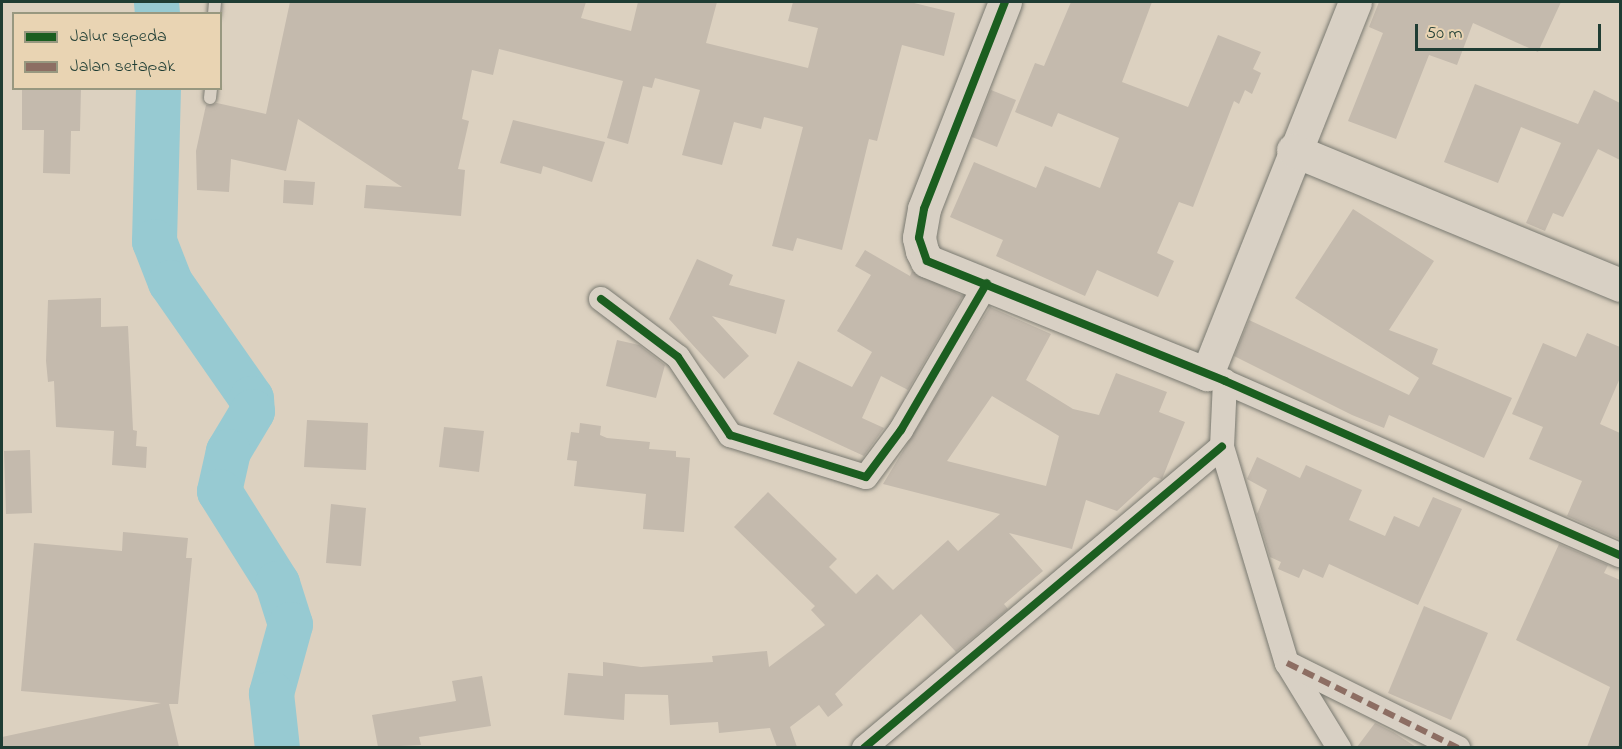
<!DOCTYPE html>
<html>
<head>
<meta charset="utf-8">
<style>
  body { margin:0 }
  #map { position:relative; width:1622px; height:749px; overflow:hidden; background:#dcd1c0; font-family:"Indie Flower",sans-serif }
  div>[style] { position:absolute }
  .river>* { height:45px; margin:-22.5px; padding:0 22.5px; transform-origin:22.5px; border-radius:22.5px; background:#97cad2 }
  .building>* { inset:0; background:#c4baad }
  .roads { filter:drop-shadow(0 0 2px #7a7a71) drop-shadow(0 0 2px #7a7a71) }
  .lane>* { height:12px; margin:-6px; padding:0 6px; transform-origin:6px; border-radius:6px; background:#d8d0c4 }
  .street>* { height:24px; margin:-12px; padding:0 12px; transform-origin:12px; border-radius:12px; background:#d8d0c4 }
  .secondary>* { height:33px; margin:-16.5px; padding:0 16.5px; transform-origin:16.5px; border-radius:16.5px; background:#d8d0c4 }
  .quiet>* { height:6px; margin-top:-3px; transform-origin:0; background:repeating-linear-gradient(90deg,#8d6e63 0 12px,transparent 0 18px) }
  .cycleway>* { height:8px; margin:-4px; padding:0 4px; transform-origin:4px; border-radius:4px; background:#1b5e20 }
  span { translate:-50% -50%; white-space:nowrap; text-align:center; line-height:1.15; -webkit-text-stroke:5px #e9d4b3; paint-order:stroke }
  .frame { position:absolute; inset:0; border:3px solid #1f3d34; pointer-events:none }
  .legend { position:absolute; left:12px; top:12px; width:210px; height:78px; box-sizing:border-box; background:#e9d4b3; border:2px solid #989880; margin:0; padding:8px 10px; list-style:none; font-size:18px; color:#1f3d34 }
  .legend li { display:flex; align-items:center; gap:12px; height:30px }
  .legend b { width:30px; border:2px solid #989880 }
  .scale { position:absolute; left:1415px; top:24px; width:186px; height:27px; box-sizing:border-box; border:3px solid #1f3d34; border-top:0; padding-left:8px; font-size:18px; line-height:21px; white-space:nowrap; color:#1f3d34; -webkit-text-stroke:4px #e9d4b3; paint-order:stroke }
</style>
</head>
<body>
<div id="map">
  <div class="river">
    <div style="left:156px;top:2px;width:12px;rotate:85deg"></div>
    <div style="left:158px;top:88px;width:153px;rotate:91.5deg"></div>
    <div style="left:154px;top:241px;width:44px;rotate:68.7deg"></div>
    <div style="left:170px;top:282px;width:141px;rotate:55.1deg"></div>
    <div style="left:251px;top:398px;width:13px;rotate:86deg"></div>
    <div style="left:252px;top:411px;width:47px;rotate:121deg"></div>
    <div style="left:228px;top:451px;width:41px;rotate:102.7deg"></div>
    <div style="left:219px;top:491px;width:109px;rotate:57.8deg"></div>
    <div style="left:277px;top:583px;width:43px;rotate:72.4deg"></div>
    <div style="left:290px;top:624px;width:72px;rotate:105.4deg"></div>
    <div style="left:271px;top:693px;width:55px;rotate:83.8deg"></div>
  </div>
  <div class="building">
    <div style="clip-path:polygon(290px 2px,586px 2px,581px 18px,631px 31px,638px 2px,717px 2px,706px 43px,808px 68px,818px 28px,788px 21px,793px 2px,910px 2px,955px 13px,944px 56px,902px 45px,877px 141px,869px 139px,842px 250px,797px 238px,793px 251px,772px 246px,803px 127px,764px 117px,761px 129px,734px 122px,722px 165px,682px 155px,700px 90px,655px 78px,652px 88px,643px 86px,628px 144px,607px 138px,623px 81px,499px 49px,493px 75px,472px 70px,462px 119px,469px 121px,458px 169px,465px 170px,461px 216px,364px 208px,366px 185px,402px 187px,298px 119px,286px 171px,231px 159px,229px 192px,197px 190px,196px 151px,206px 105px,217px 103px,266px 114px)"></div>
    <div style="clip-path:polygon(1071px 2px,1152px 2px,1122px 82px,1188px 107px,1218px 35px,1261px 52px,1253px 69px,1261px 73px,1252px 94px,1245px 90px,1239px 104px,1234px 101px,1193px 207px,1179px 202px,1157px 253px,1174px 261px,1158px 297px,1097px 270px,1085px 296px,996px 256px,1003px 240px,950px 217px,974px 162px,1036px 188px,1045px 166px,1100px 188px,1119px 138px,1058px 113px,1052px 127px,1015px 112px,1035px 63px,1044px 66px)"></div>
    <div style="clip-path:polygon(1379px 2px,1561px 2px,1538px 52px,1473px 23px,1457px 65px,1429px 55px,1396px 139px,1348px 121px,1383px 33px,1369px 27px)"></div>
    <div style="clip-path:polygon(1475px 84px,1578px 124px,1594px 90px,1620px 103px,1620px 160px,1598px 149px,1563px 217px,1553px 213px,1545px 231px,1526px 223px,1561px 143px,1521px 127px,1498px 183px,1444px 162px)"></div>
    <div style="clip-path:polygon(22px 88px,81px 88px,80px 131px,71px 131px,70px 174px,43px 173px,44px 130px,22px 130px)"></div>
    <div style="clip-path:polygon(991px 90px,1016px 100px,997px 147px,972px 137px)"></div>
    <div style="clip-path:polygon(513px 120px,605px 142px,592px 182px,543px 166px,541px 174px,500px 163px)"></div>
    <div style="clip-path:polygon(284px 180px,315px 182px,313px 205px,283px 203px)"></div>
    <div style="clip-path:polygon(1353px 209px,1434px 261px,1389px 330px,1438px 349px,1432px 364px,1512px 398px,1484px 458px,1389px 415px,1384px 428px,1352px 415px,1234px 356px,1249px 320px,1409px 395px,1419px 378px,1295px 298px)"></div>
    <div style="clip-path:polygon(865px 250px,910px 276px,912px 271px,963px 296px,908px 390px,881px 376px,862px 418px,884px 428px,864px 456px,773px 414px,798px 361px,852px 387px,872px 352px,837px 331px,871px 275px,855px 266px)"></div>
    <div style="clip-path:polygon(697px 259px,733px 275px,729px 285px,785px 300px,776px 334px,712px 316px,749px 356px,724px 379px,669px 319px)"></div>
    <div style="clip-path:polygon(101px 298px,101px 327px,128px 326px,133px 430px,137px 431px,136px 446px,147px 447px,146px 468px,112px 465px,114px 431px,56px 427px,54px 381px,48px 382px,46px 361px,48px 300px)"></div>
    <div style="clip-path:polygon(evenodd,990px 307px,1051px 334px,1026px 380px,1073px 409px,1099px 415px,1116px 373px,1167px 392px,1159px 412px,1185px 422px,1162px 479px,1154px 477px,1117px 511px,1086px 500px,1072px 549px,1009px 533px,1043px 571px,1004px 604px,1008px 609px,956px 652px,921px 614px,835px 694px,843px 705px,828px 717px,819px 705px,790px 727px,797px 747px,777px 747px,770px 728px,719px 733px,718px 722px,670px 725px,668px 695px,625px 694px,624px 720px,564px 715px,568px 673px,603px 676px,603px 662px,641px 667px,713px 662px,712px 656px,767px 651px,769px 667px,825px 625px,811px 610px,815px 606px,734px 527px,768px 492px,837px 559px,829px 567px,856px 594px,877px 574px,893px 590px,948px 540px,958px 551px,1000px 514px,883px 484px,990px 307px,992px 396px,1059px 436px,1046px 486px,947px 461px,992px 396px)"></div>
    <div style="clip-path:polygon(1587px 333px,1620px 347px,1620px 378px,1600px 424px,1620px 433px,1619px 539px,1567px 516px,1582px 481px,1529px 459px,1543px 427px,1512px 414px,1543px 343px,1576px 357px)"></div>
    <div style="clip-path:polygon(617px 340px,639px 345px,665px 365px,656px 398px,606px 386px)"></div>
    <div style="clip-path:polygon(307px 420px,368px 423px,366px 470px,304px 467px)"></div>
    <div style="clip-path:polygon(580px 423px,601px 426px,600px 435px,607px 438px,650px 442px,649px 449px,676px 451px,676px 457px,690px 458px,684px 532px,643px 529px,646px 494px,574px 486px,577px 461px,567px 460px,571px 432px,579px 433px)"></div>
    <div style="clip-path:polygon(444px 427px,484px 431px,479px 472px,439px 467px)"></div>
    <div style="clip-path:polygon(30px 450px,32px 513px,6px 514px,4px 451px)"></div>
    <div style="clip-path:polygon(1257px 457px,1300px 478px,1306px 465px,1362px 490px,1349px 520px,1385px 536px,1394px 516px,1419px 527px,1433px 497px,1462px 509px,1418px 605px,1329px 564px,1323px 578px,1303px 569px,1299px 578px,1278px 569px,1281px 562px,1270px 557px,1257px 514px,1267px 490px,1247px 479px)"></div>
    <div style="clip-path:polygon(331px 504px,366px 508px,361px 566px,326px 563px)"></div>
    <div style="clip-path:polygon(123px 532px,188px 538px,186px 558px,192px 558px,178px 704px,169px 704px,179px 747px,2px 747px,2px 737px,161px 703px,21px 691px,34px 543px,122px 551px)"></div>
    <div style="clip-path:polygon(1559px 544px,1608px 565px,1604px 573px,1620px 580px,1620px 747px,1587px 747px,1610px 687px,1516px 640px)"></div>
    <div style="clip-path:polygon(1424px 606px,1488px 633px,1451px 720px,1388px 693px)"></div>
    <div style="clip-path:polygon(482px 676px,491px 726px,419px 737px,421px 745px,378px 747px,372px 715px,456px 701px,452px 681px)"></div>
    <div style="clip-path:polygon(1375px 723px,1393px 732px,1416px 747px,1357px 747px)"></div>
  </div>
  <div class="roads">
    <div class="lane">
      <div style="left:214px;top:14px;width:12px;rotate:-85deg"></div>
      <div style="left:210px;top:98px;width:10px;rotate:-84deg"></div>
    </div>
    <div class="street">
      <div style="left:601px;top:299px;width:96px;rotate:37deg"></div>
      <div style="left:678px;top:357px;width:94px;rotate:56.3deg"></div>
      <div style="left:730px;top:435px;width:142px;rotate:17.2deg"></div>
      <div style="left:866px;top:477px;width:59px;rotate:-53.3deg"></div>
      <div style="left:901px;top:430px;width:170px;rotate:-59.7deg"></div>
      <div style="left:1207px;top:374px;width:451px;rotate:23.7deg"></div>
      <div style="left:1225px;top:381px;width:66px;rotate:92.6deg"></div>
      <div style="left:1222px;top:447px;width:226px;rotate:73.3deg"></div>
      <div style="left:1287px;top:663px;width:100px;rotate:58.5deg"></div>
      <div style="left:1287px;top:663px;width:191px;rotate:26.4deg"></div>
      <div style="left:864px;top:748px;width:468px;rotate:-40.1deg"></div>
    </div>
    <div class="secondary">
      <div style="left:1005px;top:2px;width:222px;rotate:111.4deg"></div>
      <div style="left:924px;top:209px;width:29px;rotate:100deg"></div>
      <div style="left:919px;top:238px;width:13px;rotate:77deg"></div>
      <div style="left:922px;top:251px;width:11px;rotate:63deg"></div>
      <div style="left:927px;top:261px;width:302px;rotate:22deg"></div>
      <div style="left:1207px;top:374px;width:400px;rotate:-68.3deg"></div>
      <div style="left:1293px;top:150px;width:354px;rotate:22.4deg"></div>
    </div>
  </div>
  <div class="quiet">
    <div style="left:1287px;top:663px;width:191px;rotate:26.4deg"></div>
  </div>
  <div class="cycleway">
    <div style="left:1005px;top:2px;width:222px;rotate:111.4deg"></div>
    <div style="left:924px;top:209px;width:29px;rotate:100deg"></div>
    <div style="left:919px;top:238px;width:24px;rotate:71deg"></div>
    <div style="left:927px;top:261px;width:321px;rotate:21.9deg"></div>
    <div style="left:1225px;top:381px;width:432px;rotate:23.8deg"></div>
    <div style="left:601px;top:299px;width:96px;rotate:37deg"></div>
    <div style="left:678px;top:357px;width:94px;rotate:56.3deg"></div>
    <div style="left:730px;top:435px;width:142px;rotate:17.2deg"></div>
    <div style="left:866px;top:477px;width:59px;rotate:-53.3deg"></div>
    <div style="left:901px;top:430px;width:170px;rotate:-59.7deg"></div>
    <div style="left:864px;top:748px;width:468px;rotate:-40.1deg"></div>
  </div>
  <div class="frame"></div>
  <ul class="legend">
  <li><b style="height:8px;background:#1b5e20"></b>Jalur sepeda</li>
  <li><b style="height:8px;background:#8d6e63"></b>Jalan setapak</li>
  </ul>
  <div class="scale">50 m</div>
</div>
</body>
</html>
